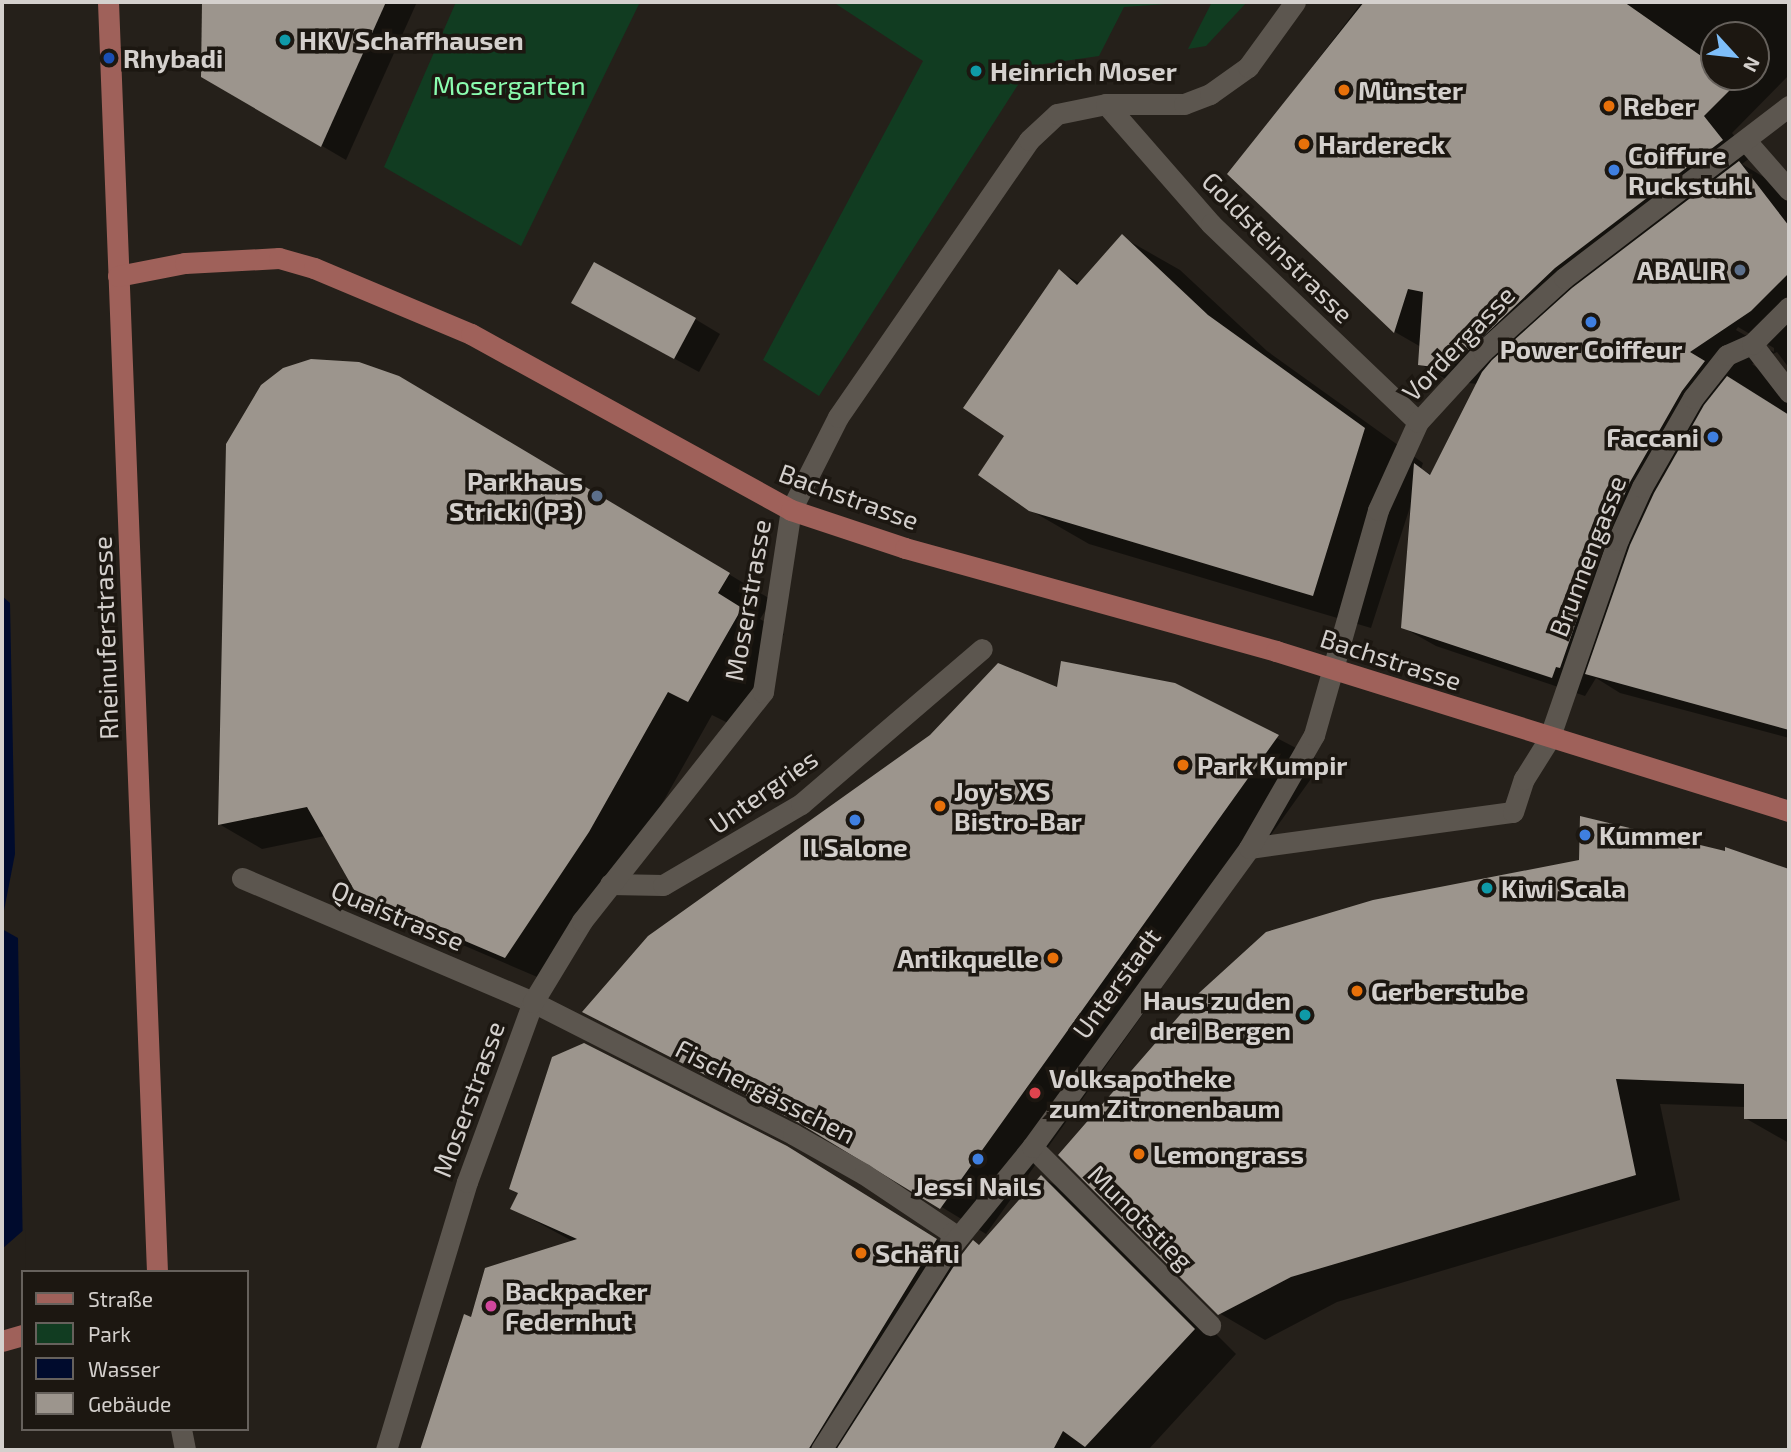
<!DOCTYPE html>
<html>
<head>
<meta charset="utf-8">
<style>
  body { margin:0 }
  #map { position:relative; width:1791px; height:1452px; overflow:hidden; background:#25201a; font-family:"Exo 2",sans-serif }
  div>[style] { position:absolute }
  .green>* { inset:0; background:#113c21 }
  .water>* { inset:0; background:#000b2d }
  .pier>* { inset:0; background:#25201a }
  .shadow>* { inset:0; background:#0007 }
  .building>* { inset:0; background:#9c958d }
  .street>* { height:21px; margin:-10.5px; padding:0 10.5px; transform-origin:10.5px; border-radius:10.5px; background:#5c564f }
  .secondary>* { height:21px; margin:-10.5px; padding:0 10.5px; transform-origin:10.5px; border-radius:10.5px; background:#5c564f }
  .primary>* { height:21px; margin:-10.5px; padding:0 10.5px; transform-origin:10.5px; border-radius:10.5px; background:#9f615a }
  .dots>* { width:19px; height:19px; translate:-50% -50%; box-sizing:border-box; border:4px solid #1c1711; border-radius:50% }
  span { translate:-50% -50%; white-space:nowrap; text-align:center; line-height:1.15; -webkit-text-stroke:7px #1c1711; paint-order:stroke }
  .poi-label { font-size:26px; color:#d4d0cd; font-weight:700 }
  .left { translate:0 -50%; text-align:left }
  .right { translate:-100% -50%; text-align:right }
  .park-label { font-size:26px; color:#8bfdaf }
  .street-label { font-size:26px; color:#d4d0cd }
  .frame { position:absolute; inset:0; border:4px solid #d4d0cd; pointer-events:none }
  .legend { position:absolute; left:21px; top:1270px; width:228px; height:161px; box-sizing:border-box; background:#1c1711; border:2px solid #66615c; margin:0; padding:9px 12px; list-style:none; font-size:21px; color:#d4d0cd }
  .legend li { display:flex; align-items:center; gap:14px; height:35px }
  .legend b { width:35px; border:2px solid #66615c }
  .north { position:absolute; left:1700px; top:21px; width:70px; height:70px; box-sizing:border-box; background:#1c1711; border:2px solid #66615c; border-radius:50%; rotate:117deg; font-size:19px; font-weight:700; line-height:28px; text-align:center; color:#d4d0cd }
  .north::after { content:''; display:block; margin:auto; width:24px; height:32px; background:#7ebef9; clip-path:polygon(50% 0,100% 100%,50% 72%,0 100%) }
</style>
</head>
<body>
<div id="map">
  <div class="green">
    <div style="clip-path:polygon(456px 2px,640px 2px,521px 246px,384px 167px)"></div>
    <div style="clip-path:polygon(833px 2px,1195px 2px,1124px 7px,1099px 56px,1030px 66px,819px 396px,763px 360px,923px 61px)"></div>
    <div style="clip-path:polygon(1212px 2px,1247px 2px,1206px 46px,1188px 49px)"></div>
  </div>
  <div class="water">
    <div style="clip-path:polygon(2px 596px,10px 603px,15px 854px,2px 921px)"></div>
    <div style="clip-path:polygon(2px 929px,18px 938px,26px 1450px,2px 1450px)"></div>
  </div>
  <div class="pier">
    <div style="clip-path:polygon(26px 1228px,23px 1429px,29px 1429px,29px 1450px,2px 1448px,2px 1249px)"></div>
  </div>
  <div class="shadow">
    <div style="clip-path:polygon(204px 2px,417px 2px,346px 160px,203px 76px)"></div>
    <div style="clip-path:polygon(evenodd,1362px 2px,1789px 2px,1789px 75px,1732px 133px,1751px 157px,1742px 164px,1772px 182px,1789px 204px,1789px 368px,1777px 352px,1752px 364px,1789px 391px,1789px 738px,1620px 693px,1596px 678px,1585px 696px,1436px 646px,1402px 627px,1410px 507px,1371px 628px,1089px 544px,1030px 510px,1006px 435px,1059px 271px,1081px 284px,1122px 237px,1180px 270px,1267px 351px,1423px 463px,1421px 469px,1432px 475px,1478px 384px,1449px 381px,1420px 364px,1421px 347px,1395px 332px,1230px 174px,1362px 2px,1714px 35px,1756px 35px,1756px 77px,1714px 77px,1714px 35px,1362px 2px,1738px 327px,1774px 348px,1774px 352px,1736px 330px,1738px 327px)"></div>
    <div style="clip-path:polygon(598px 317px,695px 319px,720px 334px,699px 372px)"></div>
    <div style="clip-path:polygon(443px 403px,772px 600px,760px 619px,784px 634px,732px 725px,712px 715px,632px 857px,549px 982px,402px 919px,358px 893px,325px 836px,262px 849px,219px 824px)"></div>
    <div style="clip-path:polygon(1174px 685px,1323px 762px,986px 1234px,830px 1139px,585px 1012px)"></div>
    <div style="clip-path:polygon(1727px 850px,1789px 871px,1789px 1143px,1745px 1118px,1745px 1107px,1660px 1104px,1680px 1200px,1337px 1302px,1265px 1340px,1219px 1313px)"></div>
    <div style="clip-path:polygon(786px 1147px,962px 1255px,980px 1247px,1041px 1177px,1083px 1201px,1236px 1354px,1148px 1450px,421px 1450px,465px 1317px,472px 1320px,574px 1242px,513px 1209px)"></div>
  </div>
  <div class="building">
    <div style="clip-path:polygon(202px 2px,386px 2px,321px 147px,201px 77px)"></div>
    <div style="clip-path:polygon(1364px 2px,1624px 2px,1714px 65px,1714px 77px,1738px 82px,1704px 116px,1723px 140px,1555px 268px,1449px 369px,1418px 365px,1423px 292px,1408px 289px,1394px 333px,1227px 174px)"></div>
    <div style="clip-path:polygon(1739px 161px,1789px 226px,1789px 273px,1751px 311px,1690px 352px,1705px 361px,1682px 391px,1630px 482px,1606px 536px,1560px 668px,1556px 667px,1552px 678px,1401px 628px,1414px 463px,1430px 475px,1482px 372px,1492px 360px,1572px 288px)"></div>
    <div style="clip-path:polygon(1122px 234px,1208px 315px,1365px 428px,1313px 596px,1029px 511px,978px 475px,1004px 436px,963px 408px,1059px 269px,1077px 285px)"></div>
    <div style="clip-path:polygon(594px 262px,696px 318px,674px 359px,571px 303px)"></div>
    <div style="clip-path:polygon(311px 359px,359px 362px,399px 376px,730px 573px,718px 593px,742px 608px,688px 702px,668px 692px,589px 832px,505px 958px,357px 895px,307px 807px,218px 825px,226px 444px,261px 385px,283px 368px)"></div>
    <div style="clip-path:polygon(1727px 376px,1789px 415px,1789px 730px,1585px 674px,1630px 545px,1654px 493px,1704px 405px)"></div>
    <div style="clip-path:polygon(1061px 661px,1175px 683px,1279px 735px,940px 1209px,799px 1123px,582px 1012px,648px 936px,930px 735px,998px 663px,1057px 687px)"></div>
    <div style="clip-path:polygon(1580px 816px,1725px 851px,1725px 847px,1789px 869px,1789px 1119px,1744px 1119px,1744px 1084px,1616px 1079px,1636px 1175px,1291px 1277px,1218px 1315px,1058px 1155px,1199px 993px,1266px 932px,1373px 900px,1579px 860px)"></div>
    <div style="clip-path:polygon(584px 1043px,787px 1146px,937px 1239px,808px 1450px,420px 1450px,464px 1314px,471px 1317px,485px 1268px,577px 1239px,510px 1209px,518px 1193px,509px 1189px,552px 1057px)"></div>
    <div style="clip-path:polygon(1041px 1175px,1195px 1329px,1085px 1447px,1063px 1431px,1053px 1450px,836px 1450px,959px 1258px,973px 1240px,979px 1245px)"></div>
  </div>
  <div class="street">
    <div style="left:1106px;top:104px;width:159px;rotate:48.8deg"></div>
    <div style="left:1211px;top:224px;width:286px;rotate:43.7deg"></div>
    <div style="left:1746px;top:141px;width:65px;rotate:48.7deg"></div>
    <div style="left:1752px;top:344px;width:61px;rotate:52.4deg"></div>
    <div style="left:1249px;top:848px;width:266px;rotate:-7.8deg"></div>
    <div style="left:1513px;top:812px;width:35px;rotate:-72deg"></div>
    <div style="left:1524px;top:779px;width:47px;rotate:-58deg"></div>
    <div style="left:1549px;top:739px;width:211px;rotate:-70.9deg"></div>
    <div style="left:1618px;top:540px;width:58px;rotate:-65.6deg"></div>
    <div style="left:1642px;top:487px;width:103px;rotate:-60.2deg"></div>
    <div style="left:1693px;top:398px;width:55px;rotate:-51.7deg"></div>
    <div style="left:1727px;top:355px;width:27px;rotate:-24deg"></div>
    <div style="left:1752px;top:344px;width:52px;rotate:-45deg"></div>
    <div style="left:242px;top:878px;width:316px;rotate:23.1deg"></div>
    <div style="left:533px;top:1002px;width:292px;rotate:26.9deg"></div>
    <div style="left:793px;top:1134px;width:81px;rotate:29.4deg"></div>
    <div style="left:864px;top:1174px;width:106px;rotate:33.8deg"></div>
    <div style="left:952px;top:1233px;width:17px;rotate:103deg"></div>
    <div style="left:610px;top:884px;width:53px;rotate:1.1deg"></div>
    <div style="left:663px;top:885px;width:160px;rotate:-30.4deg"></div>
    <div style="left:801px;top:804px;width:238px;rotate:-40.6deg"></div>
    <div style="left:1032px;top:1147px;width:252px;rotate:45deg"></div>
    <div style="left:386px;top:1450px;width:280px;rotate:-73.2deg"></div>
    <div style="left:467px;top:1182px;width:192px;rotate:-69.9deg"></div>
    <div style="left:533px;top:1002px;width:95px;rotate:-58.8deg"></div>
    <div style="left:582px;top:921px;width:292px;rotate:-51.7deg"></div>
    <div style="left:763px;top:692px;width:184px;rotate:-81.3deg"></div>
    <div style="left:791px;top:510px;width:104px;rotate:-63.2deg"></div>
    <div style="left:838px;top:417px;width:336px;rotate:-55.4deg"></div>
    <div style="left:1029px;top:140px;width:38px;rotate:-43deg"></div>
    <div style="left:1057px;top:114px;width:50px;rotate:-11.5deg"></div>
    <div style="left:1106px;top:104px;width:78px"></div>
    <div style="left:1184px;top:104px;width:28px;rotate:-21deg"></div>
    <div style="left:1210px;top:94px;width:47px;rotate:-35.4deg"></div>
    <div style="left:1248px;top:67px;width:80px;rotate:-54.1deg"></div>
    <div style="left:821px;top:1450px;width:237px;rotate:-57.6deg"></div>
    <div style="left:948px;top:1250px;width:133px;rotate:-50.8deg"></div>
    <div style="left:1032px;top:1147px;width:369px;rotate:-54deg"></div>
    <div style="left:1249px;top:848px;width:130px;rotate:-60.1deg"></div>
    <div style="left:1314px;top:735px;width:234px;rotate:-74.1deg"></div>
    <div style="left:1378px;top:510px;width:97px;rotate:-65.6deg"></div>
    <div style="left:1418px;top:422px;width:96px;rotate:-47.5deg"></div>
    <div style="left:1483px;top:351px;width:109px;rotate:-42deg"></div>
    <div style="left:1564px;top:278px;width:283px;rotate:-37.4deg"></div>
  </div>
  <div class="secondary">
    <div style="left:181px;top:1429px;width:21px;rotate:79deg"></div>
  </div>
  <div class="primary">
    <div style="left:108px;top:2px;width:1271px;rotate:87.79deg"></div>
    <div style="left:118px;top:276px;width:68px;rotate:-11deg"></div>
    <div style="left:185px;top:263px;width:94px;rotate:-3deg"></div>
    <div style="left:279px;top:258px;width:36px;rotate:16deg"></div>
    <div style="left:314px;top:268px;width:170px;rotate:22.8deg"></div>
    <div style="left:471px;top:334px;width:365px;rotate:28.8deg"></div>
    <div style="left:791px;top:510px;width:120px;rotate:18.4deg"></div>
    <div style="left:905px;top:548px;width:385px;rotate:15.5deg"></div>
    <div style="left:1276px;top:651px;width:537px;rotate:17.32deg"></div>
    <div style="left:2px;top:1341px;width:22px;rotate:-16deg"></div>
  </div>
  <div class="dots">
    <div style="left:285px;top:40px;background:#0f9aa8"></div>
    <div style="left:109px;top:58px;background:#1a4fb4"></div>
    <div style="left:976px;top:71px;background:#0f9aa8"></div>
    <div style="left:1344px;top:90px;background:#e8710a"></div>
    <div style="left:1609px;top:106px;background:#e8710a"></div>
    <div style="left:1304px;top:144px;background:#e8710a"></div>
    <div style="left:1614px;top:170px;background:#3f7fe0"></div>
    <div style="left:1740px;top:270px;background:#5c6f8a"></div>
    <div style="left:1591px;top:322px;background:#3f7fe0"></div>
    <div style="left:1713px;top:437px;background:#3f7fe0"></div>
    <div style="left:597px;top:496px;background:#5c6f8a"></div>
    <div style="left:1183px;top:765px;background:#e8710a"></div>
    <div style="left:940px;top:806px;background:#e8710a"></div>
    <div style="left:855px;top:820px;background:#3f7fe0"></div>
    <div style="left:1585px;top:835px;background:#3f7fe0"></div>
    <div style="left:1487px;top:888px;background:#0f9aa8"></div>
    <div style="left:1053px;top:958px;background:#e8710a"></div>
    <div style="left:1357px;top:991px;background:#e8710a"></div>
    <div style="left:1305px;top:1015px;background:#0f9aa8"></div>
    <div style="left:1035px;top:1093px;background:#e0444e"></div>
    <div style="left:1139px;top:1154px;background:#e8710a"></div>
    <div style="left:978px;top:1159px;background:#3f7fe0"></div>
    <div style="left:861px;top:1253px;background:#e8710a"></div>
    <div style="left:491px;top:1306px;background:#d1479c"></div>
  </div>
  <div class="poi-label">
    <span class="left" style="left:299px;top:40px">HKV Schaffhausen</span>
    <span class="left" style="left:123px;top:58px">Rhybadi</span>
    <span class="left" style="left:990px;top:71px">Heinrich Moser</span>
    <span class="left" style="left:1358px;top:90px">Münster</span>
    <span class="left" style="left:1623px;top:106px">Reber</span>
    <span class="left" style="left:1318px;top:144px">Hardereck</span>
    <span class="left" style="left:1628px;top:170px">Coiffure<br>Ruckstuhl</span>
    <span class="right" style="left:1726px;top:270px">ABALIR</span>
    <span style="left:1591px;top:349px">Power Coiffeur</span>
    <span class="right" style="left:1699px;top:437px">Faccani</span>
    <span class="right" style="left:583px;top:496px">Parkhaus<br>Stricki (P3)</span>
    <span class="left" style="left:1197px;top:765px">Park Kumpir</span>
    <span class="left" style="left:954px;top:806px">Joy's XS<br>Bistro-Bar</span>
    <span class="left" style="left:1599px;top:835px">Kummer</span>
    <span style="left:855px;top:847px">Il Salone</span>
    <span class="left" style="left:1501px;top:888px">Kiwi Scala</span>
    <span class="right" style="left:1039px;top:958px">Antikquelle</span>
    <span class="left" style="left:1371px;top:991px">Gerberstube</span>
    <span class="right" style="left:1291px;top:1015px">Haus zu den<br>drei Bergen</span>
    <span class="left" style="left:1049px;top:1093px">Volksapotheke<br>zum Zitronenbaum</span>
    <span class="left" style="left:1153px;top:1154px">Lemongrass</span>
    <span style="left:978px;top:1186px">Jessi Nails</span>
    <span class="left" style="left:875px;top:1253px">Schäfli</span>
    <span class="left" style="left:505px;top:1306px">Backpacker<br>Federnhut</span>
  </div>
  <div class="park-label">
    <span style="left:509px;top:85px">Mosergarten</span>
  </div>
  <div class="street-label">
    <span style="left:1278px;top:247px;rotate:45deg">Goldsteinstrasse</span>
    <span style="left:1458px;top:343px;rotate:-46deg">Vordergasse</span>
    <span style="left:849px;top:496px;rotate:20deg">Bachstrasse</span>
    <span style="left:1587px;top:556px;rotate:-69deg">Brunnengasse</span>
    <span style="left:747px;top:600px;rotate:-80deg">Moserstrasse</span>
    <span style="left:105px;top:638px;rotate:-92deg">Rheinuferstrasse</span>
    <span style="left:1391px;top:659px;rotate:18deg">Bachstrasse</span>
    <span style="left:763px;top:791px;rotate:-35deg">Untergries</span>
    <span style="left:398px;top:915px;rotate:23deg">Quaistrasse</span>
    <span style="left:1116px;top:983px;rotate:-54deg">Unterstadt</span>
    <span style="left:766px;top:1091px;rotate:27deg">Fischergässchen</span>
    <span style="left:468px;top:1099px;rotate:-70deg">Moserstrasse</span>
    <span style="left:1141px;top:1217px;rotate:45deg">Munotstieg</span>
  </div>
  <div class="frame"></div>
  <ul class="legend">
  <li><b style="height:9px;background:#9f615a"></b>Straße</li>
  <li><b style="height:19px;background:#113c21"></b>Park</li>
  <li><b style="height:19px;background:#000b2d"></b>Wasser</li>
  <li><b style="height:19px;background:#9c958d"></b>Gebäude</li>
  </ul>
  <div class="north">N</div>
</div>
</body>
</html>
